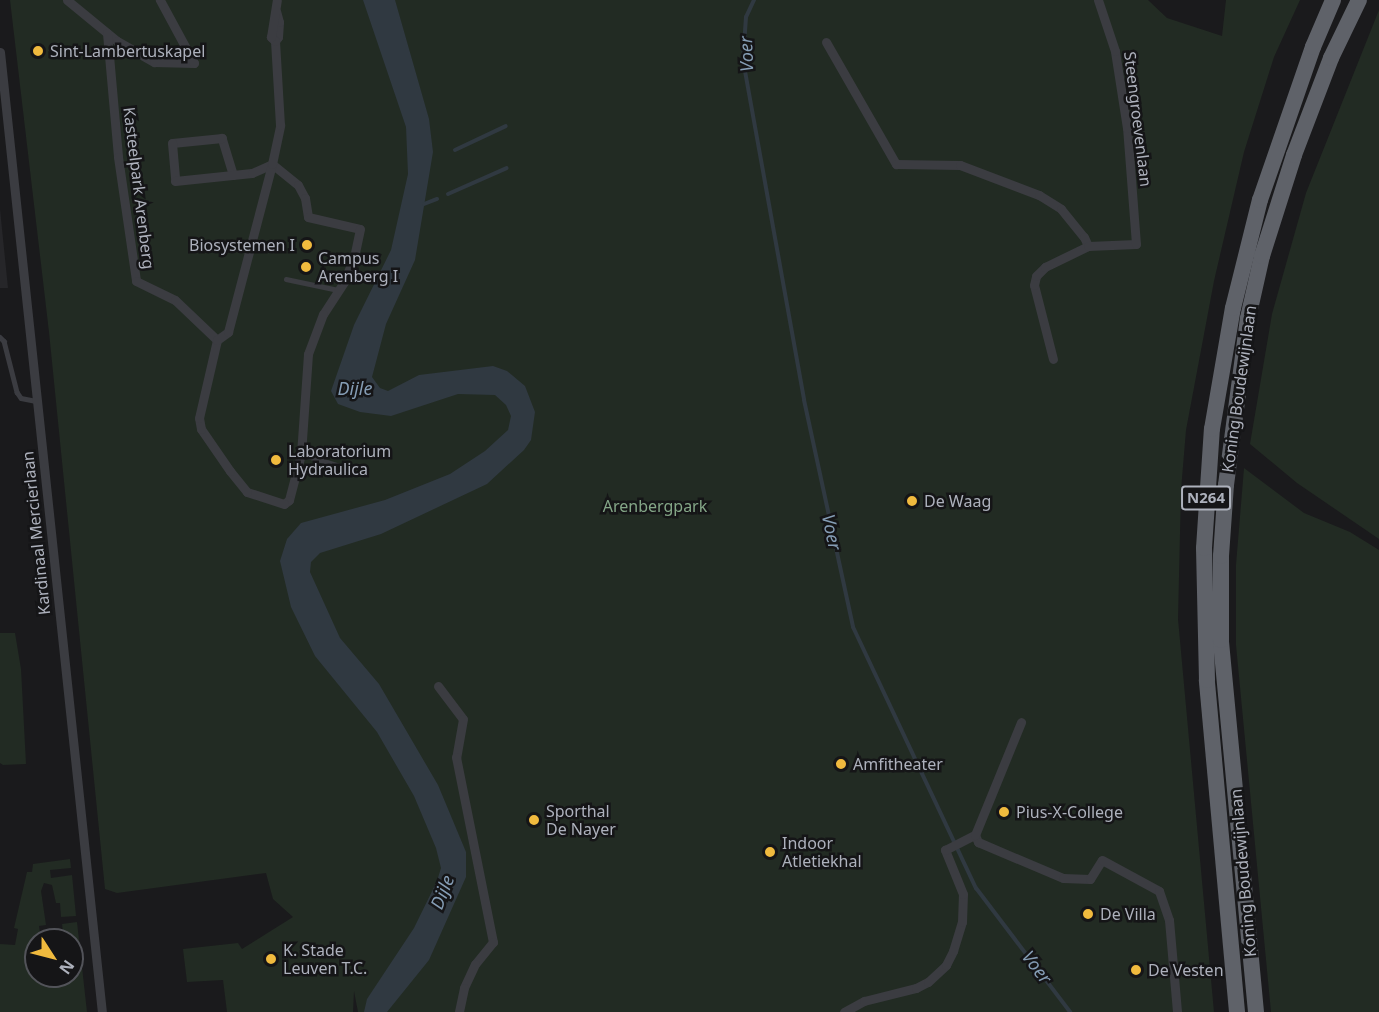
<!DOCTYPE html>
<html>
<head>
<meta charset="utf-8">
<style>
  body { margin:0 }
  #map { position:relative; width:1379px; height:1012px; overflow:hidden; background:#1a1a1c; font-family:"Noto Sans",sans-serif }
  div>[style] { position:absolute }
  .built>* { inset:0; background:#262629 }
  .green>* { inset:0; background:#222b23 }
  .water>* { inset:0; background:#303941 }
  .stream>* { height:4px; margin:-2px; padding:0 2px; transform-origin:2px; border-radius:2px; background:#303941 }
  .service>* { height:4.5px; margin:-2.25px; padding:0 2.25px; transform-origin:2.25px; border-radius:2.25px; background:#3b3c41 }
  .minor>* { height:9px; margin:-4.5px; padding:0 4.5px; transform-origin:4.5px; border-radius:4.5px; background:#3b3c41 }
  .trunk>* { height:16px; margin:-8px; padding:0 8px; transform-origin:8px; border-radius:8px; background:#5f6269 }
  .dots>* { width:16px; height:16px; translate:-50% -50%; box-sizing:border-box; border:3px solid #151517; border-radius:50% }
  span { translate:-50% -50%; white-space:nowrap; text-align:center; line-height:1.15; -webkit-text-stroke:5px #151517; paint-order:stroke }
  .shield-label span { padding:2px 4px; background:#151517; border:2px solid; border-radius:4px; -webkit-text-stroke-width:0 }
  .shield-label { font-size:15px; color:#adb1bc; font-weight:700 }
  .poi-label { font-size:16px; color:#adb1bc }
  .left { translate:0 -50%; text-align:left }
  .right { translate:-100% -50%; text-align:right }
  .street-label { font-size:16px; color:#adb1bc }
  .park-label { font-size:16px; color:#84a687 }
  .water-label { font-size:18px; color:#859db5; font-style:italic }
  .north { position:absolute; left:24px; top:928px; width:60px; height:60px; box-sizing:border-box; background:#151517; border:2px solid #525359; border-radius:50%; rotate:126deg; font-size:16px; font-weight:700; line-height:24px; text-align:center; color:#adb1bc }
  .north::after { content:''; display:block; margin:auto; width:21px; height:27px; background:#f0ba3e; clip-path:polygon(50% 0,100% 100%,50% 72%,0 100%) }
</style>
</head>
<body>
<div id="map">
  <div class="built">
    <div style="clip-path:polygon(0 209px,8px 288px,0 288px)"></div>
  </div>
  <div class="green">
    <div style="clip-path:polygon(10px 0,1148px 0,1167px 18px,1222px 36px,1226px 0,1300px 0,1274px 57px,1244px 152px,1214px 281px,1186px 430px,1181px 490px,1178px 619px,1214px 1012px,358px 1012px,354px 991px,353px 1012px,227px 1012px,223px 980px,187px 982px,183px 949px,238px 943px,242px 949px,293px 917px,273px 899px,266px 873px,117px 893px,105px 889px,49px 332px)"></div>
    <div style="clip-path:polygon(1379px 10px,1379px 539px,1297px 483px,1250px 444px,1272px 314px,1306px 193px)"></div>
    <div style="clip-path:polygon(1244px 468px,1304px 513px,1350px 532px,1379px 550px,1379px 1012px,1271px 1012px,1236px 645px,1236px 565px)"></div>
    <div style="clip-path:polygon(0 633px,15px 633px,21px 669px,26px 764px,3px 765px,0 763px)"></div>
    <div style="clip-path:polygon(70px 859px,71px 868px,50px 870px,51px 878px,72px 875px,76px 916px,61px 917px,60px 903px,56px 903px,52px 885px,44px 883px,41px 891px,46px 925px,39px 926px,41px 940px,36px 940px,36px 976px,72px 976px,72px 940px,64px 940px,62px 924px,77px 922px,87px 1012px,0 1012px,0 944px,15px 945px,18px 929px,14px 928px,27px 872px,32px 872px,33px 864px)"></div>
  </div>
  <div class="water">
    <div style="clip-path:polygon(363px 0,395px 0,429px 119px,433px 152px,415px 260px,386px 324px,372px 377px,380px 388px,388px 391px,419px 375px,493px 366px,507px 371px,525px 386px,535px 412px,531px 440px,524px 450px,487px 484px,381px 534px,320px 553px,311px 562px,310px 572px,340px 638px,379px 684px,438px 785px,466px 852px,466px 877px,429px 960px,387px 1012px,364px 1012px,367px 999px,414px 928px,437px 881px,441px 868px,436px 848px,414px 796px,377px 732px,315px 656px,291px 607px,280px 561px,287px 539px,301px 523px,385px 500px,450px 474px,485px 451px,508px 430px,511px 416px,506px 405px,495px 395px,458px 394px,391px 416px,360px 412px,338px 404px,331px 391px,354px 325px,391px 250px,408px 174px,406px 127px)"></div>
  </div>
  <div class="stream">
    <div style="left:754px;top:0;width:19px;rotate:115deg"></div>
    <div style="left:746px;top:17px;width:43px;rotate:94deg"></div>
    <div style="left:743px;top:60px;width:345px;rotate:79.8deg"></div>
    <div style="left:804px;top:400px;width:232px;rotate:77.8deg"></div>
    <div style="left:853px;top:627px;width:289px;rotate:64.8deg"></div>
    <div style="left:976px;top:888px;width:156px;rotate:52.8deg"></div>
    <div style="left:455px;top:150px;width:56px;rotate:-25.2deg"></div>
    <div style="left:448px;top:194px;width:64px;rotate:-23.8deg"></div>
    <div style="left:424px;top:204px;width:14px;rotate:-21deg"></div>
  </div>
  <div class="service">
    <div style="left:286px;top:279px;width:53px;rotate:11.9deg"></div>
    <div style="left:0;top:337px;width:6px;rotate:45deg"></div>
    <div style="left:4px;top:341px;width:53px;rotate:75.7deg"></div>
    <div style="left:17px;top:392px;width:7px;rotate:56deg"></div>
    <div style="left:21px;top:398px;width:15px;rotate:11deg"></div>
    <div style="left:301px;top:454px;width:41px;rotate:17.1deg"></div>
  </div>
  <div class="minor">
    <div style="left:67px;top:0;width:65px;rotate:39.4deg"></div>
    <div style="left:117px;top:41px;width:43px;rotate:29.6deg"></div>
    <div style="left:154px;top:62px;width:40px;rotate:1.4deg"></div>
    <div style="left:194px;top:63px;width:72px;rotate:-118.4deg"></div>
    <div style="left:107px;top:33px;width:124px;rotate:84.9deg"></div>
    <div style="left:118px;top:157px;width:125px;rotate:81.7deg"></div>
    <div style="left:136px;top:281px;width:43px;rotate:26deg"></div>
    <div style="left:175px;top:300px;width:58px;rotate:43.6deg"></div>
    <div style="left:275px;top:41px;width:5px;rotate:-53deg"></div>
    <div style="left:278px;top:37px;width:15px;rotate:-86deg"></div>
    <div style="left:279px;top:22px;width:11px;rotate:-105deg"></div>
    <div style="left:826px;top:42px;width:141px;rotate:60.2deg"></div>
    <div style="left:896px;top:164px;width:64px;rotate:0.9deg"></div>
    <div style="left:960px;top:165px;width:85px;rotate:20.8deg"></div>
    <div style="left:1039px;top:195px;width:26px;rotate:32deg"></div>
    <div style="left:1061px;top:209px;width:36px;rotate:51deg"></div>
    <div style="left:1084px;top:237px;width:10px;rotate:66deg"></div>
    <div style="left:0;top:52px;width:965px;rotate:83.94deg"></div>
    <div style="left:233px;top:175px;width:39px;rotate:-107deg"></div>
    <div style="left:222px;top:138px;width:50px;rotate:174.3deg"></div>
    <div style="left:172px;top:143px;width:38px;rotate:85deg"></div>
    <div style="left:175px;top:181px;width:77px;rotate:-5.9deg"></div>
    <div style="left:252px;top:173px;width:22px;rotate:-24deg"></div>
    <div style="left:272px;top:164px;width:33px;rotate:39deg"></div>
    <div style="left:298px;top:185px;width:15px;rotate:62deg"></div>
    <div style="left:305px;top:198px;width:19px;rotate:81deg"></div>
    <div style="left:308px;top:217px;width:53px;rotate:13deg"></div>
    <div style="left:360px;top:229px;width:29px;rotate:102deg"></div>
    <div style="left:354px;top:257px;width:27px;rotate:112deg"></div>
    <div style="left:344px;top:282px;width:38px;rotate:123deg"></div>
    <div style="left:323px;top:314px;width:43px;rotate:110.6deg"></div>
    <div style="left:308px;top:354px;width:100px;rotate:94deg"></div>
    <div style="left:301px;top:454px;width:48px;rotate:104.6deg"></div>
    <div style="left:289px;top:500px;width:6px;rotate:141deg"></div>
    <div style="left:284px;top:504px;width:39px;rotate:-162deg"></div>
    <div style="left:247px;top:492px;width:27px;rotate:-129deg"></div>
    <div style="left:230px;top:471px;width:51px;rotate:-124.6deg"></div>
    <div style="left:201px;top:429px;width:11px;rotate:-100deg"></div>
    <div style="left:199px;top:418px;width:80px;rotate:-77deg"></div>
    <div style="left:217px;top:340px;width:14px;rotate:-36deg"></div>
    <div style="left:228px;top:332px;width:174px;rotate:-75.3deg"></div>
    <div style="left:272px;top:164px;width:40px;rotate:-78deg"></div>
    <div style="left:280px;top:125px;width:84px;rotate:-93.4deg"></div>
    <div style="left:275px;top:41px;width:6px;rotate:-135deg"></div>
    <div style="left:271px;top:37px;width:37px;rotate:-81deg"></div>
    <div style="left:1053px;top:359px;width:76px;rotate:-104.4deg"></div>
    <div style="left:1034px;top:285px;width:9px;rotate:-77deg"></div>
    <div style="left:1036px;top:276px;width:13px;rotate:-45deg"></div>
    <div style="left:1045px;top:267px;width:48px;rotate:-26deg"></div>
    <div style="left:1088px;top:246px;width:48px;rotate:-2.4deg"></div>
    <div style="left:1136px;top:244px;width:116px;rotate:-94.4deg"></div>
    <div style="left:1127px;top:128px;width:78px;rotate:-98.9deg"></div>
    <div style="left:1115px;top:51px;width:54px;rotate:-108.4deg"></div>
    <div style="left:438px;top:686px;width:41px;rotate:52.9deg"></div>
    <div style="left:463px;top:719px;width:39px;rotate:100deg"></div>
    <div style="left:456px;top:757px;width:189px;rotate:78.7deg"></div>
    <div style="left:493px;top:942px;width:28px;rotate:129deg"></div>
    <div style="left:475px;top:964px;width:26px;rotate:115deg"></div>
    <div style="left:464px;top:988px;width:25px;rotate:102deg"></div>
    <div style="left:975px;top:835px;width:8px;rotate:67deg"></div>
    <div style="left:978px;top:842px;width:92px;rotate:23deg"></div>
    <div style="left:1063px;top:878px;width:27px;rotate:2deg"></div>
    <div style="left:1090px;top:879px;width:22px;rotate:-58deg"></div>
    <div style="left:1102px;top:860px;width:65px;rotate:28.5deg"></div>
    <div style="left:1159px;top:891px;width:31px;rotate:71deg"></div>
    <div style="left:1169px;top:920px;width:92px;rotate:85deg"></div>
    <div style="left:844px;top:1012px;width:23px;rotate:-29deg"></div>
    <div style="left:864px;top:1001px;width:54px;rotate:-14deg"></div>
    <div style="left:916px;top:988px;width:13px;rotate:-27deg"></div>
    <div style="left:928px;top:982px;width:25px;rotate:-43deg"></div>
    <div style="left:946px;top:965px;width:16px;rotate:-63deg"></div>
    <div style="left:953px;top:951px;width:30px;rotate:-73deg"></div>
    <div style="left:962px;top:922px;width:28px;rotate:-88deg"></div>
    <div style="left:963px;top:894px;width:48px;rotate:-112.2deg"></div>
    <div style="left:945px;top:850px;width:34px;rotate:-27deg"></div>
    <div style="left:975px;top:835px;width:122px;rotate:-67.8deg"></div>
  </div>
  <div class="trunk">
    <div style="left:1237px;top:1012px;width:333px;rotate:-95.2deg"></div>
    <div style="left:1207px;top:680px;width:132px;rotate:-91.3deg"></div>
    <div style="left:1204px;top:548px;width:119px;rotate:-86.2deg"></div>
    <div style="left:1212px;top:429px;width:123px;rotate:-80.2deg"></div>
    <div style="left:1233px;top:308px;width:111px;rotate:-76deg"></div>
    <div style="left:1260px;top:200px;width:162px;rotate:-70.9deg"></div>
    <div style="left:1313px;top:47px;width:51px;rotate:-66.9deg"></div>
    <div style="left:1256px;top:1012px;width:374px;rotate:-95.4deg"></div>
    <div style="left:1221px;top:640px;width:84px;rotate:-90deg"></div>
    <div style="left:1221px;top:556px;width:71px;rotate:-86deg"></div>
    <div style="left:1226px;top:485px;width:168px;rotate:-82.5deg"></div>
    <div style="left:1248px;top:318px;width:64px;rotate:-77.3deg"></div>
    <div style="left:1262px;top:256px;width:106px;rotate:-72.4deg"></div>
    <div style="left:1294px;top:155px;width:104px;rotate:-69.1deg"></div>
    <div style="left:1331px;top:58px;width:64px;rotate:-64.2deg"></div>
  </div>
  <div class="dots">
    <div style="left:38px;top:51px;background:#f0ba3e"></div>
    <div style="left:307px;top:245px;background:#f0ba3e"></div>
    <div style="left:306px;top:267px;background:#f0ba3e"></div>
    <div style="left:276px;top:460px;background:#f0ba3e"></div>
    <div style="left:912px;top:501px;background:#f0ba3e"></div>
    <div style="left:841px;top:764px;background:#f0ba3e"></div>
    <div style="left:1004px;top:812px;background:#f0ba3e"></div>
    <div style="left:534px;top:820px;background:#f0ba3e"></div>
    <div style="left:770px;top:852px;background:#f0ba3e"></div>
    <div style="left:1088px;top:914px;background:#f0ba3e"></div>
    <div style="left:271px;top:959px;background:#f0ba3e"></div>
    <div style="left:1136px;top:970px;background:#f0ba3e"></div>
  </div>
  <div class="shield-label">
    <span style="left:1206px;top:498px">N264</span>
  </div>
  <div class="poi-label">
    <span class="left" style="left:50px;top:51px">Sint-Lambertuskapel</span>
    <span class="right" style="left:295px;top:245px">Biosystemen I</span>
    <span class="left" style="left:318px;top:267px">Campus<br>Arenberg I</span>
    <span class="left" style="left:288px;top:460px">Laboratorium<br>Hydraulica</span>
    <span class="left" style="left:924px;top:501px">De Waag</span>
    <span class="left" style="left:853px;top:764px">Amfitheater</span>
    <span class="left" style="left:546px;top:820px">Sporthal<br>De Nayer</span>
    <span class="left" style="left:1016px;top:812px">Pius-X-College</span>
    <span class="left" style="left:782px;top:852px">Indoor<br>Atletiekhal</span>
    <span class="left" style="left:1100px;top:914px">De Villa</span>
    <span class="left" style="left:283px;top:959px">K. Stade<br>Leuven T.C.</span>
    <span class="left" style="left:1148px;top:970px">De Vesten</span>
  </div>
  <div class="street-label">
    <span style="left:1138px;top:119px;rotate:83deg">Steengroevenlaan</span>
    <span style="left:139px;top:188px;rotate:83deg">Kasteelpark Arenberg</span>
    <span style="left:1239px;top:389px;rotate:-82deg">Koning Boudewijnlaan</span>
    <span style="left:36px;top:533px;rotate:-96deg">Kardinaal Mercierlaan</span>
    <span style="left:1243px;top:873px;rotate:-95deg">Koning Boudewijnlaan</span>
  </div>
  <div class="park-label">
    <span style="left:655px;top:506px">Arenbergpark</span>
  </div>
  <div class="water-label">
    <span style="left:746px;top:54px;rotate:-92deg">Voer</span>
    <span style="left:355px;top:388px">Dijle</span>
    <span style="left:832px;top:532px;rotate:78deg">Voer</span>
    <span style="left:442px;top:892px;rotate:-68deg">Dijle</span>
    <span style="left:1037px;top:967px;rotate:53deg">Voer</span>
  </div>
  <div class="north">N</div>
</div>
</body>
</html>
